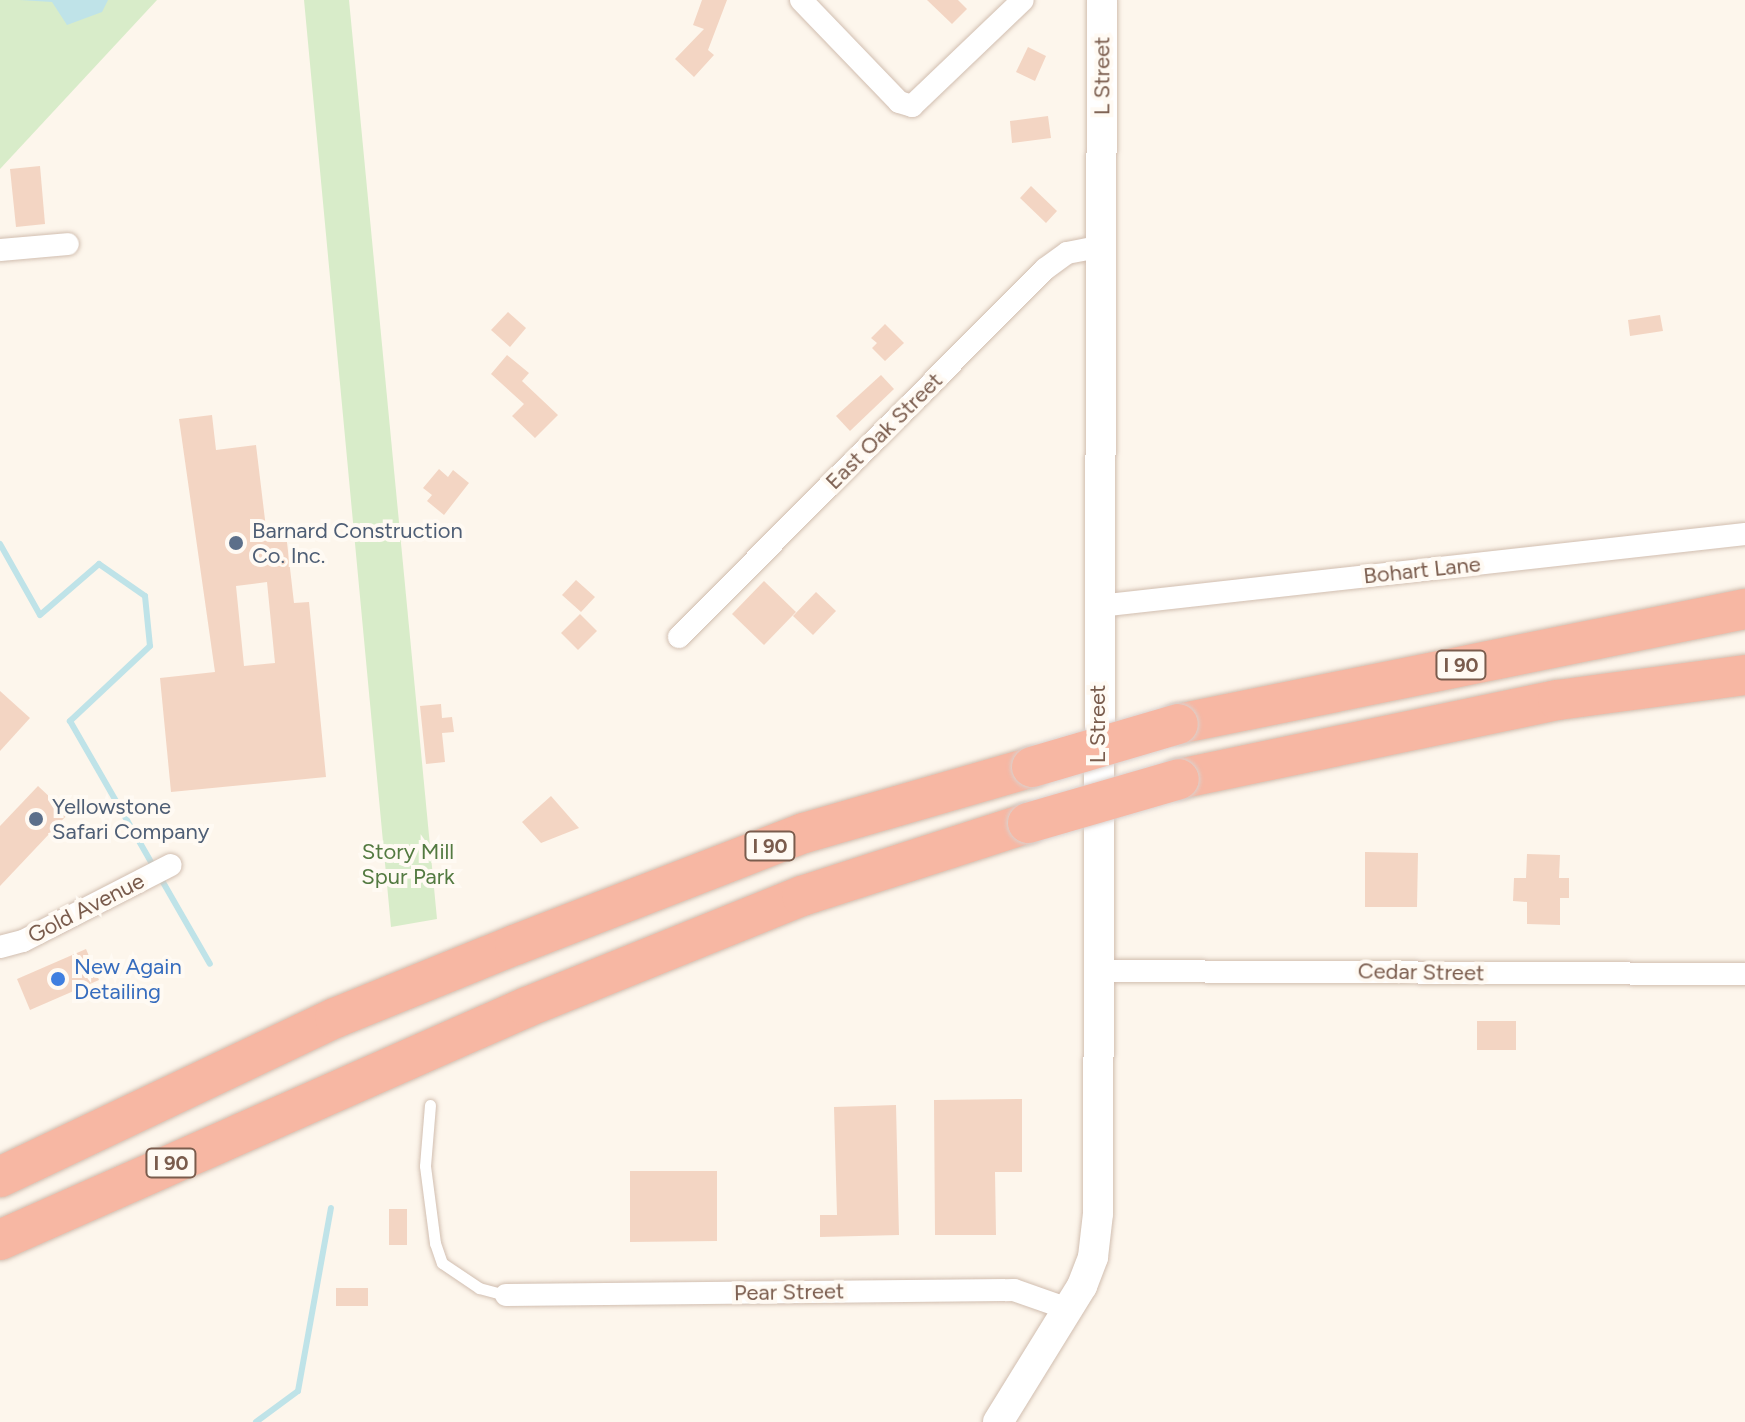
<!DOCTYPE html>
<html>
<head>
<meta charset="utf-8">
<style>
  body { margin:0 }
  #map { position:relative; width:1745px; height:1422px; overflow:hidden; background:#fdf6ec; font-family:Figtree,sans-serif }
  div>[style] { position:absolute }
  .green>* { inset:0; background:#d8ecc9 }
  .water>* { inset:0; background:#bfe3e8 }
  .stream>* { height:6px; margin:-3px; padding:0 3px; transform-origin:3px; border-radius:3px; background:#bfe3e8 }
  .building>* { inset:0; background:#f3d5c3 }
  .roads { filter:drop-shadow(0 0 2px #d1beb0) drop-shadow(0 0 2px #d1beb0) }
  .lane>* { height:11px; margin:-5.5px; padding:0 5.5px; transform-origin:5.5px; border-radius:5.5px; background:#fff }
  .street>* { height:22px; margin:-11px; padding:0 11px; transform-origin:11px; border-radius:11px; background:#fff }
  .secondary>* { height:30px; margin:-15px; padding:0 15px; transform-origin:15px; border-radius:15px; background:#fff }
  .highway>* { height:40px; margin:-20px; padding:0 20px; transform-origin:20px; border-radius:20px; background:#f7b7a3 }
  .bridges { filter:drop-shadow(0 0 2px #dad1cd) drop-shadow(0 0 2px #dad1cd) }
  .highway-bridge>* { height:40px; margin:-20px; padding:0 20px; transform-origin:20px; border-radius:20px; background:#f7b7a3 }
  .dots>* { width:22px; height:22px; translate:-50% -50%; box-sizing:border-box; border:4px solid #fffaf3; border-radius:50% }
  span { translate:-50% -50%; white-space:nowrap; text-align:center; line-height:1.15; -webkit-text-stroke:8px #fffaf3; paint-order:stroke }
  .shield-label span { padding:2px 6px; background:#fffaf3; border:2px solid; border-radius:6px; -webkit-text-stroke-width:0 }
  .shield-label { font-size:20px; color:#7a5c4d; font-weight:700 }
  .street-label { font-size:22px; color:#7a5c4d }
  .service-label { font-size:22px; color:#4e5e75 }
  .left { translate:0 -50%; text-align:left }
  .park-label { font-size:22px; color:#537a41 }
  .shop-label { font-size:22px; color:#366cbe }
</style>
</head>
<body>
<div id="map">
  <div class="green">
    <div style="clip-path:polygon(0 0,157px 0,0 169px)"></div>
    <div style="clip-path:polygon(304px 0,349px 0,437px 919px,391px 927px)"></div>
  </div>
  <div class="water">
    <div style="clip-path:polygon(20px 0,108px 0,102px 12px,67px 25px,52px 2px)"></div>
  </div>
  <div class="stream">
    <div style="left:0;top:544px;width:81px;rotate:60.6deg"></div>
    <div style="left:40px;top:615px;width:78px;rotate:-40.8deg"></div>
    <div style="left:99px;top:564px;width:56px;rotate:34.8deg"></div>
    <div style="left:145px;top:596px;width:50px;rotate:84.3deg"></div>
    <div style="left:150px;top:646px;width:110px;rotate:136.8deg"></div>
    <div style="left:70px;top:721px;width:168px;rotate:60.1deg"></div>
    <div style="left:160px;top:877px;width:100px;rotate:60.1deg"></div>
    <div style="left:256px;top:1422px;width:52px;rotate:-36.4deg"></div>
    <div style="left:298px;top:1391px;width:186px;rotate:-79.8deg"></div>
  </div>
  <div class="building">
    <div style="clip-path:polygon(702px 0,727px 0,708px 50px,714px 55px,694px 77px,675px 59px,704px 29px,693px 25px)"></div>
    <div style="clip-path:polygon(927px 0,958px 0,967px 9px,952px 24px)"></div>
    <div style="clip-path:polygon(1028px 47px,1046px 56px,1035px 81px,1016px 72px)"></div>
    <div style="clip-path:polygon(1048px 116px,1051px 138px,1012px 143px,1010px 121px)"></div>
    <div style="clip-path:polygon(40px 166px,45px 224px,16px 227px,10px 169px)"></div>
    <div style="clip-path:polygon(1031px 186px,1057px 211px,1046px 223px,1020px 198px)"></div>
    <div style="clip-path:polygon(508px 312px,526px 328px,510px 347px,491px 330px)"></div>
    <div style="clip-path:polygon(1660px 315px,1663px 331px,1630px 336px,1628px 320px)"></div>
    <div style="clip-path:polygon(885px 324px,904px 343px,885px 361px,872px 348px,877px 343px,871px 338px)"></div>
    <div style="clip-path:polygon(507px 355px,529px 373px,522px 381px,558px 415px,535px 438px,512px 416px,524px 404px,491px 374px)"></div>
    <div style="clip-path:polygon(881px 375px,894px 389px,850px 431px,836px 416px)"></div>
    <div style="clip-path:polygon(evenodd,212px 415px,216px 450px,256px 445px,266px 528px,285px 525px,294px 603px,309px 602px,326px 777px,171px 792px,160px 678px,215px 672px,179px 419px,212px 415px,267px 582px,275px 663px,244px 666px,236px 586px,267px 582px)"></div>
    <div style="clip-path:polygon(439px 469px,448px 477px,453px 470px,469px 483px,444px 515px,427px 501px,432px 495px,423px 488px)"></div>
    <div style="clip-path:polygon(576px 580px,595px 597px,581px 612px,562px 595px)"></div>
    <div style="clip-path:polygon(764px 581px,796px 612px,764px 645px,732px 614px)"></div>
    <div style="clip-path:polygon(816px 592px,836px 611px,813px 635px,793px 616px)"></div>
    <div style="clip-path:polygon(580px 614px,597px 631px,578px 650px,561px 633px)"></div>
    <div style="clip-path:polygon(0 691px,30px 718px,0 751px)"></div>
    <div style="clip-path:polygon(441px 704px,442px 718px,452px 717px,454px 732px,442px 733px,445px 762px,426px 764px,420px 706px)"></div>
    <div style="clip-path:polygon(38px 786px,68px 814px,0 886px,0 826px)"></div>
    <div style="clip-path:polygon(551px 796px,579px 828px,541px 843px,522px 822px)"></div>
    <div style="clip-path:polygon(1365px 852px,1418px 853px,1417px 907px,1365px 907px)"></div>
    <div style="clip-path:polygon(1527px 854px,1560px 855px,1559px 878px,1569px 878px,1569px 898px,1560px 898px,1560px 925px,1527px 924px,1527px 902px,1513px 901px,1514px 878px,1526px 878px)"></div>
    <div style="clip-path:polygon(86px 949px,99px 980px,30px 1010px,17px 979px)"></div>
    <div style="clip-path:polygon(1477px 1021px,1516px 1021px,1516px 1050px,1477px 1050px)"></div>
    <div style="clip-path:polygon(1022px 1099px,1022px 1172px,995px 1172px,996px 1235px,935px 1235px,934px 1100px)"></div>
    <div style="clip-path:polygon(896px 1105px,899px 1235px,820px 1237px,820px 1215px,837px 1215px,834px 1107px)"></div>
    <div style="clip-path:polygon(630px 1171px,717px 1171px,717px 1241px,630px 1242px)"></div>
    <div style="clip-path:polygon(389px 1209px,407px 1209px,407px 1245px,389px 1245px)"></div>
    <div style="clip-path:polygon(336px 1288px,368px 1288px,368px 1306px,336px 1306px)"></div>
  </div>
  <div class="roads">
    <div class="lane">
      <div style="left:430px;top:1105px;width:61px;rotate:94.7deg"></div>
      <div style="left:425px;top:1166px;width:78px;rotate:82.6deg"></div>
      <div style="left:435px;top:1243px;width:21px;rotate:71deg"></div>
      <div style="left:442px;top:1263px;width:45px;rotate:34deg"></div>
      <div style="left:479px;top:1288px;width:28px;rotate:15deg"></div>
    </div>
    <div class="street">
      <div style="left:801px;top:0;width:141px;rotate:46.1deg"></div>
      <div style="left:899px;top:102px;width:14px;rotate:17deg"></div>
      <div style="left:912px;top:106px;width:153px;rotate:-43.7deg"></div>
      <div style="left:0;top:250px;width:68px;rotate:-5deg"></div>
      <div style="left:1099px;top:606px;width:650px;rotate:-6.36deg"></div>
      <div style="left:679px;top:637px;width:519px;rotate:-45.16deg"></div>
      <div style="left:1045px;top:269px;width:27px;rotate:-36deg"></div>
      <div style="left:1067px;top:253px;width:36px;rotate:-11deg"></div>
      <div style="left:0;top:947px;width:24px;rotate:-15deg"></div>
      <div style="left:23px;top:941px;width:166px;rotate:-27.2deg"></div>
      <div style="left:1097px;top:971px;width:648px;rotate:0.27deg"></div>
      <div style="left:506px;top:1295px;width:508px;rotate:-0.56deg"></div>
      <div style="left:1014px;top:1290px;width:57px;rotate:19.4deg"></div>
    </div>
    <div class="secondary">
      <div style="left:998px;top:1422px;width:160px;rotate:-58.3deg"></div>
      <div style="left:1082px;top:1286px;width:31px;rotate:-69deg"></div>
      <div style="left:1093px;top:1257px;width:43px;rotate:-83.4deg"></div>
      <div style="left:1098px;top:1214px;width:1214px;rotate:-89.81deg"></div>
    </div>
    <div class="highway">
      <div style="left:1178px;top:724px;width:579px;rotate:-11.47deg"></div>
      <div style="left:1179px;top:779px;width:387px;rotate:-11.8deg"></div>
      <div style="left:1558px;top:700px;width:189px;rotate:-7.6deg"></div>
      <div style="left:0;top:1177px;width:371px;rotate:-25.4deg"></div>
      <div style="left:335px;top:1018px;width:194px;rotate:-22.1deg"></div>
      <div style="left:515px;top:945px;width:310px;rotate:-21.2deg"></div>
      <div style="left:804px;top:833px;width:237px;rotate:-16.1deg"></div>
      <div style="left:0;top:1240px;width:576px;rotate:-23.85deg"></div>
      <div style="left:527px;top:1007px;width:297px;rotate:-22deg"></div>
      <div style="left:802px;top:896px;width:237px;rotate:-17.9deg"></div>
    </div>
  </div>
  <div class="bridges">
    <div class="highway-bridge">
      <div style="left:1032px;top:767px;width:152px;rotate:-16.4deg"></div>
      <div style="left:1028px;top:823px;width:157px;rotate:-16.2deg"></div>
    </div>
  </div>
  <div class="dots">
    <div style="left:236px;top:543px;background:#5c6f8a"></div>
    <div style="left:36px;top:819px;background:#5c6f8a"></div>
    <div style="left:58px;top:979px;background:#3f7fe0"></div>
  </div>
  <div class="shield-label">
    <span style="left:1461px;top:665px">I 90</span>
    <span style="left:770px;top:846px">I 90</span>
    <span style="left:171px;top:1163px">I 90</span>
  </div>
  <div class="street-label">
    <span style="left:1102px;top:76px;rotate:-90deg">L Street</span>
    <span style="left:884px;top:431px;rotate:-45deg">East Oak Street</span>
    <span style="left:1422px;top:570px;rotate:-6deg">Bohart Lane</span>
    <span style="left:1098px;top:724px;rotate:-90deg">L Street</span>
    <span style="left:86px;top:908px;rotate:-27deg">Gold Avenue</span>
    <span style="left:1421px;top:972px;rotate:1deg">Cedar Street</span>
    <span style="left:789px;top:1292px;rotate:-1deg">Pear Street</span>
  </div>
  <div class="service-label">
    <span class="left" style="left:252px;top:543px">Barnard Construction<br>Co. Inc.</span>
    <span class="left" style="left:52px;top:819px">Yellowstone<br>Safari Company</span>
  </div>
  <div class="park-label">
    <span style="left:408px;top:864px">Story Mill<br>Spur Park</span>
  </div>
  <div class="shop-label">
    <span class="left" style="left:74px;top:979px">New Again<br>Detailing</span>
  </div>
</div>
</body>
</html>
